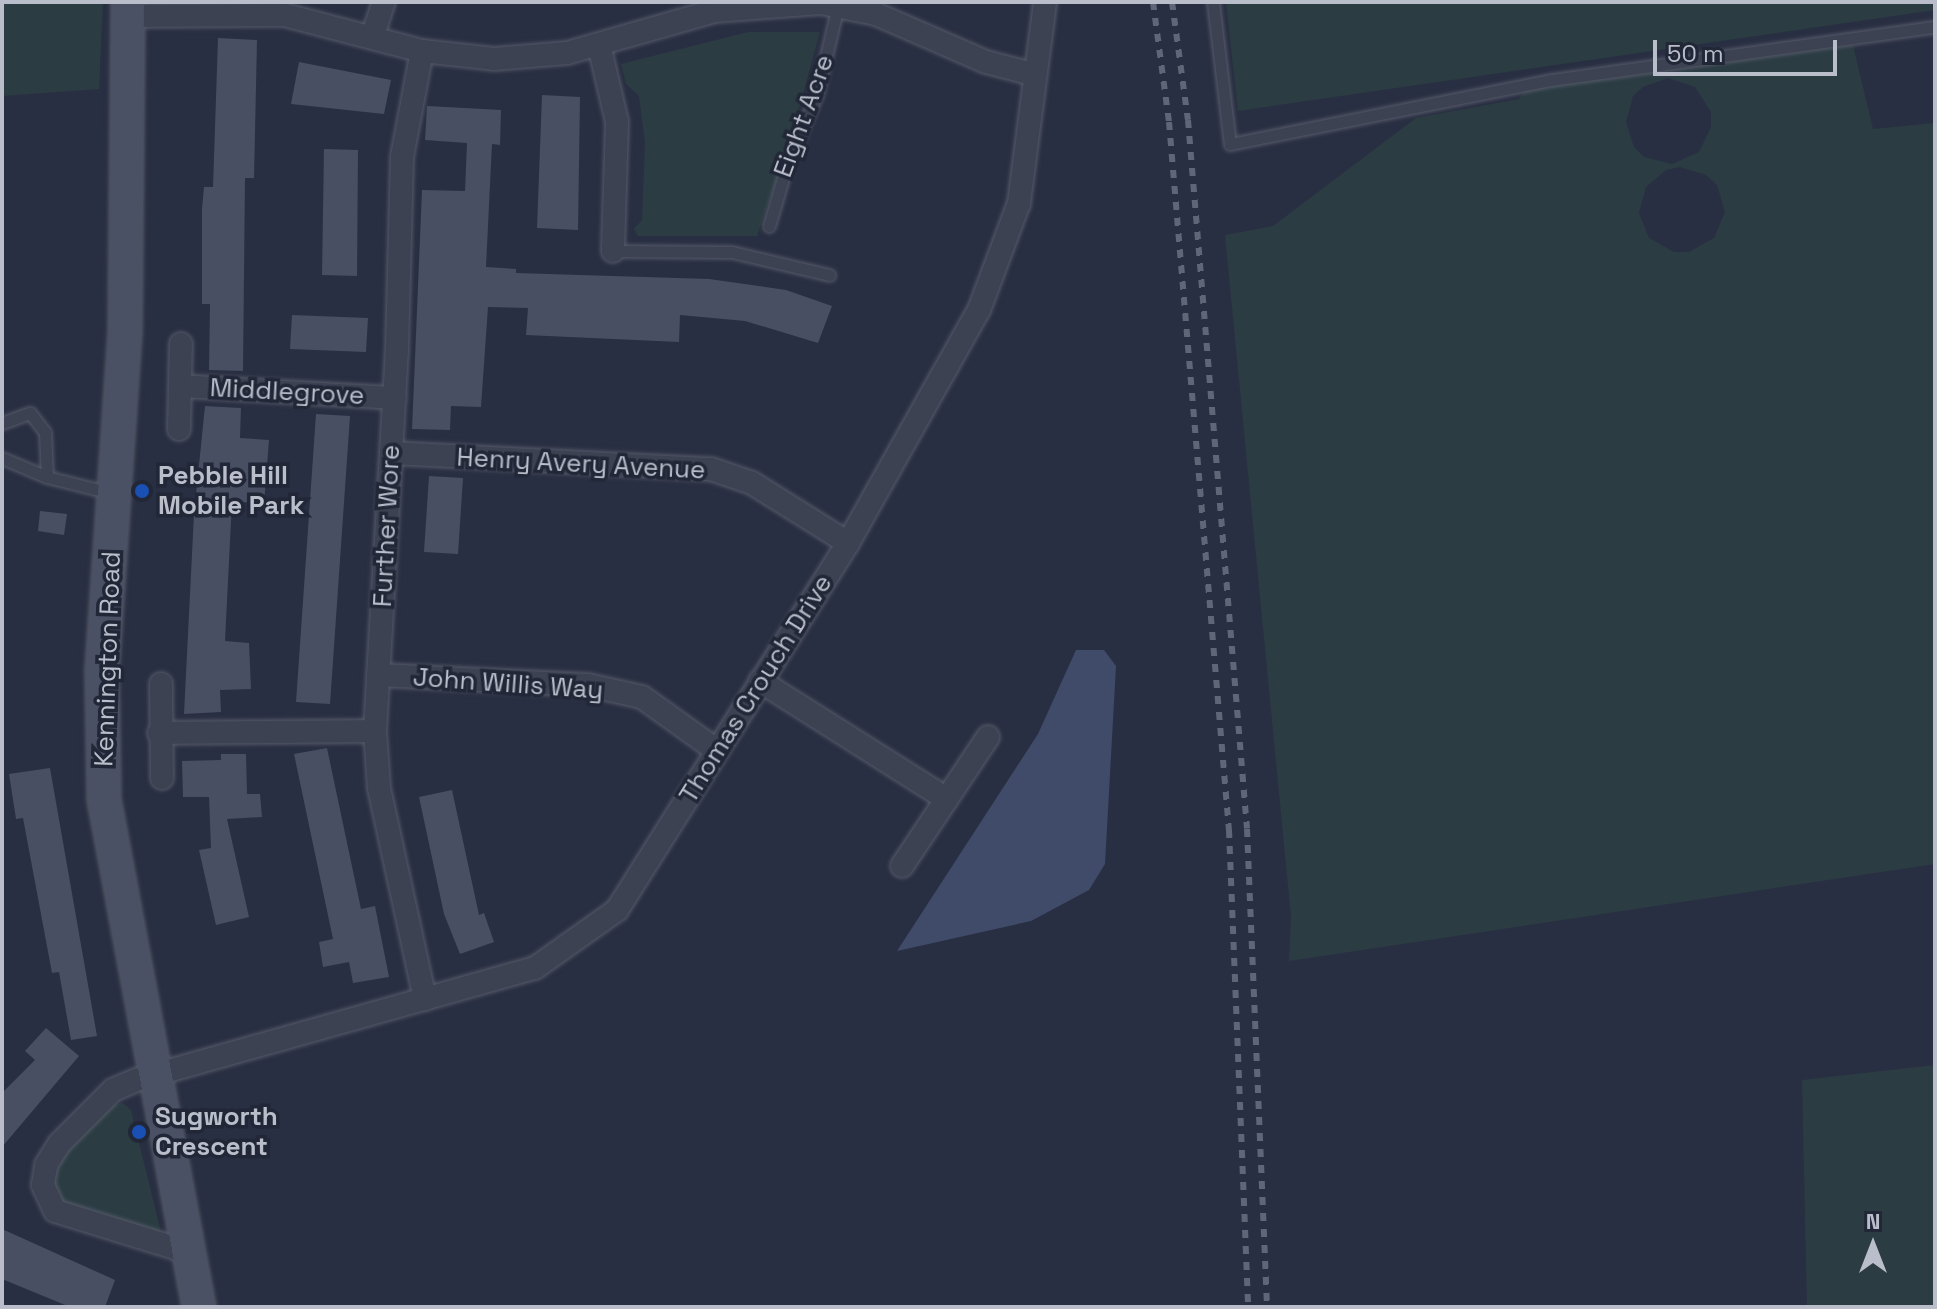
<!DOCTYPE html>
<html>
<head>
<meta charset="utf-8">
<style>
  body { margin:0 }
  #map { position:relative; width:1937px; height:1309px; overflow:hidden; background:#292f42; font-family:"Space Grotesk",sans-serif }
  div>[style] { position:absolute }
  .green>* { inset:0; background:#2b3c43 }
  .water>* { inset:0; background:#404b6a }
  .building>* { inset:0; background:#484f63 }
  .roads { filter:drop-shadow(0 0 2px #555a69) drop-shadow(0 0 2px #555a69) }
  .lane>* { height:11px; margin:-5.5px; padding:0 5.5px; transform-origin:5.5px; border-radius:5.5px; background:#3d4252 }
  .street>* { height:22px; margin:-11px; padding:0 11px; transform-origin:11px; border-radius:11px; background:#3d4252 }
  .secondary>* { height:32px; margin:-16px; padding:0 16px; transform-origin:16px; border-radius:16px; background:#4b5164 }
  .rail>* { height:6px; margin-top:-3px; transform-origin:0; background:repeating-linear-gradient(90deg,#5f6678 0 8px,transparent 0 16px) }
  .dots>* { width:22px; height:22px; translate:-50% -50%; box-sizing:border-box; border:4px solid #212737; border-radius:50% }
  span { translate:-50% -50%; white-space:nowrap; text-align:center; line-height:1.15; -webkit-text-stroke:7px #212737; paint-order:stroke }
  .street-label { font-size:26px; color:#babecb }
  .poi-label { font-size:26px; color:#babecb; font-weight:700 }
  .left { translate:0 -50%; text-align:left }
  .frame { position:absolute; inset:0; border:4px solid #babecb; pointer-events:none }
  .north { position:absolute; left:1833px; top:1205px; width:80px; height:80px; -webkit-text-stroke:6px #212737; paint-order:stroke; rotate:0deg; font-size:22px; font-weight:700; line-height:32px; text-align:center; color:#babecb }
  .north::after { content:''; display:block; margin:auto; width:28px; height:36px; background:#babecb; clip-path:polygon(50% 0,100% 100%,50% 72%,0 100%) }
  .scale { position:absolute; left:1653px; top:40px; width:184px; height:36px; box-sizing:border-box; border:4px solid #babecb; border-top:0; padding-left:10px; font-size:24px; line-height:28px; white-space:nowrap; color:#babecb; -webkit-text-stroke:6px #212737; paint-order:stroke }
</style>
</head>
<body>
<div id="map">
  <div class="green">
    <div style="clip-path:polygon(2px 2px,103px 2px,99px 89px,2px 96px)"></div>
    <div style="clip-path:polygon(1226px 2px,1935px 2px,1935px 10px,1238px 111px)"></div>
    <div style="clip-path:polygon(748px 32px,820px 32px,792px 134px,757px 236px,638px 236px,634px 229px,642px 220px,645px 143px,639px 96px,626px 84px,621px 64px)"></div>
    <div style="clip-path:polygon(evenodd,1853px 45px,1873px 129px,1935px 123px,1935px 864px,1289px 961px,1291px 917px,1225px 235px,1273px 226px,1416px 118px,1519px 99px,1525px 90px,1853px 45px,1668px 78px,1695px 87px,1711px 112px,1711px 127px,1699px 152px,1672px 164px,1644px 157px,1634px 147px,1626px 122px,1633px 96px,1643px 87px,1668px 78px,1853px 45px,1680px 167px,1706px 175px,1717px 185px,1725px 212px,1714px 238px,1689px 252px,1674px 252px,1649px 238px,1639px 213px,1646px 187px,1666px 170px,1680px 167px)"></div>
    <div style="clip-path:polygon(1935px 1065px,1935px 1307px,1807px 1307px,1802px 1080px)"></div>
    <div style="clip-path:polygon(123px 1103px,131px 1110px,162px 1236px,65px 1206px,57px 1194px,54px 1179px,66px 1151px,106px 1107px)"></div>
  </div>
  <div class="water">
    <div style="clip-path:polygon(1076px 650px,1104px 650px,1116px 666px,1105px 864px,1089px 890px,1031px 921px,897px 951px,1038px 734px)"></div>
  </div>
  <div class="building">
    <div style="clip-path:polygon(218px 38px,257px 40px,254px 178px,245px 178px,243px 371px,209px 370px,210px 304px,202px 304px,202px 209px,204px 187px,213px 187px)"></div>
    <div style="clip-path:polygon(299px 62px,391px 80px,384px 114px,291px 104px)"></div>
    <div style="clip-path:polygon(542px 95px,580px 97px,578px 230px,537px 228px)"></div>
    <div style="clip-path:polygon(427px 106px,501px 110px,500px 145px,492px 144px,486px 267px,516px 269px,516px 273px,709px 279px,786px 290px,832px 306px,818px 343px,745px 321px,680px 315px,679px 342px,526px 335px,528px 308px,488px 307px,481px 407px,451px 406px,450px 430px,412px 429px,422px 190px,465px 191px,467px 143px,425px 140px)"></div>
    <div style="clip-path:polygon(324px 149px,358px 150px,357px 276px,322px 275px)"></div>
    <div style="clip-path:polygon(292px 315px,368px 318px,366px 352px,290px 349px)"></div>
    <div style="clip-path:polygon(205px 406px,241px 408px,240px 438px,269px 440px,264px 504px,232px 501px,225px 641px,249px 643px,251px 689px,220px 690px,221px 712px,184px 714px,194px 514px)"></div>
    <div style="clip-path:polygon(316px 414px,350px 416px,330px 704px,296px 702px)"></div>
    <div style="clip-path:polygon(429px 476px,463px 478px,458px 554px,424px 552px)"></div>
    <div style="clip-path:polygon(40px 511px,67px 514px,64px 535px,38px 531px)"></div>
    <div style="clip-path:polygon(327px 748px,361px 909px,375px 906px,389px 977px,353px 983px,349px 962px,323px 967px,319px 942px,333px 939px,294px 754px)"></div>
    <div style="clip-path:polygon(221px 754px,246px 754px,247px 794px,260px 794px,262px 817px,227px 819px,249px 917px,216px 925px,199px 850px,211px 848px,209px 797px,183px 797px,182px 761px,221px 760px)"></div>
    <div style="clip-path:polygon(50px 768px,97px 1036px,71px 1040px,59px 972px,52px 973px,23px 818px,16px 819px,9px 774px)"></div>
    <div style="clip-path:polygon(452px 790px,479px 915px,484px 913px,494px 942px,460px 954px,444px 914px,419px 797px)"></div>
    <div style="clip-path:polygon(46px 1028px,79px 1056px,2px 1147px,2px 1093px,35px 1060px,25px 1051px)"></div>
    <div style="clip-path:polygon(2px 1229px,115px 1280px,105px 1307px,70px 1307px,2px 1279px)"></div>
  </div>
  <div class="roads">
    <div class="lane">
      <div style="left:1213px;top:2px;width:143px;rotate:83.2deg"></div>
      <div style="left:1230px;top:144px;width:327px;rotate:-11.3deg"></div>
      <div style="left:1551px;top:80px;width:388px;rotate:-7.9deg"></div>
      <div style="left:769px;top:226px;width:60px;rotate:-73.7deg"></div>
      <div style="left:786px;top:168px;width:80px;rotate:-67.3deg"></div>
      <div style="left:817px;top:94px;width:90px;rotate:-76.6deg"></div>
      <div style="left:613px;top:251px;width:119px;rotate:0.5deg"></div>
      <div style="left:732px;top:252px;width:100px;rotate:13.3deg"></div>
      <div style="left:2px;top:423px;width:30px;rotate:-20deg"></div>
      <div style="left:30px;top:413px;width:24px;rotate:52deg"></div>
      <div style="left:45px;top:432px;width:45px;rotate:87.5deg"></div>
      <div style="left:2px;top:458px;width:49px;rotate:22.9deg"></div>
      <div style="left:47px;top:477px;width:66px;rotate:14deg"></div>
    </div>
    <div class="street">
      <div style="left:128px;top:16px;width:157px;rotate:-0.4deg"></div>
      <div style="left:285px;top:15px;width:142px;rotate:14.7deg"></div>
      <div style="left:422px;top:51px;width:72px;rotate:6.3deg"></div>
      <div style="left:494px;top:59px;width:73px;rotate:-4.7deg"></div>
      <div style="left:567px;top:53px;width:153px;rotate:-15.9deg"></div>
      <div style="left:714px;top:11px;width:107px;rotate:-4.3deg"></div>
      <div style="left:821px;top:3px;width:56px;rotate:11.3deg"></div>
      <div style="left:876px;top:14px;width:120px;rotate:23.6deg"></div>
      <div style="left:986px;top:62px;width:48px;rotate:14.6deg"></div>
      <div style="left:373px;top:35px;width:35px;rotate:-72deg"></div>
      <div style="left:599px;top:45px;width:79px;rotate:76.8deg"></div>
      <div style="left:617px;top:122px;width:129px;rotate:91.8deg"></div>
      <div style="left:422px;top:51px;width:108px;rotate:100.7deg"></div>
      <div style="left:402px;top:157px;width:192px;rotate:91.5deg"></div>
      <div style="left:397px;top:349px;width:383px;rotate:93.3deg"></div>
      <div style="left:375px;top:731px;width:57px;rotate:86deg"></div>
      <div style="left:379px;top:788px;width:216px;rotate:77.7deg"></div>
      <div style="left:180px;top:386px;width:215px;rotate:3.2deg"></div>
      <div style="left:179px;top:429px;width:85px;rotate:-88.7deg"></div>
      <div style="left:391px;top:453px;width:320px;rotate:2.9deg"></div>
      <div style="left:711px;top:469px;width:43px;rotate:18.9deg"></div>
      <div style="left:752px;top:483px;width:113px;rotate:32deg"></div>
      <div style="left:378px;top:675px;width:210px;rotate:2.7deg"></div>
      <div style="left:588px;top:685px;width:55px;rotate:12.5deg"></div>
      <div style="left:642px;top:697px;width:91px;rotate:35.6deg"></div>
      <div style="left:760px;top:681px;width:221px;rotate:32.3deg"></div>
      <div style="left:161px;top:684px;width:94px;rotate:89.4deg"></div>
      <div style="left:159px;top:733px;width:216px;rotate:-0.5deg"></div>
      <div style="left:902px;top:866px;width:155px;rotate:-56.3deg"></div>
      <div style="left:191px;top:1253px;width:142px;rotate:-162.8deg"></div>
      <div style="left:55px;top:1211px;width:29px;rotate:-115deg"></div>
      <div style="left:43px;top:1185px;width:20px;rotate:-81deg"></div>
      <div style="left:46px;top:1165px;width:25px;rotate:-58deg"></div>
      <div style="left:59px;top:1144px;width:76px;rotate:-45deg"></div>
      <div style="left:113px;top:1090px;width:25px;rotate:-23deg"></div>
      <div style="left:136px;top:1080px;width:414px;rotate:-15.7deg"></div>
      <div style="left:535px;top:968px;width:100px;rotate:-35.3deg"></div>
      <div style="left:617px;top:910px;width:434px;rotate:-57.8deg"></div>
      <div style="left:848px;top:543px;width:267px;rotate:-60.7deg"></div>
      <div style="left:979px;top:310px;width:114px;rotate:-69.5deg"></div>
      <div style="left:1019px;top:203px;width:203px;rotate:-82.6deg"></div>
    </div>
    <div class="secondary">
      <div style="left:128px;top:2px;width:331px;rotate:90.5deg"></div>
      <div style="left:125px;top:333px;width:339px;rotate:93.9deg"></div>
      <div style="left:102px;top:671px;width:128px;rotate:89.1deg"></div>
      <div style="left:104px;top:799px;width:517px;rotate:79.41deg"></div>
    </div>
  </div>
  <div class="rail">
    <div style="left:1153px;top:2px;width:121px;rotate:82.4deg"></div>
    <div style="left:1169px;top:122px;width:711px;rotate:85.16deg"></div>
    <div style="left:1229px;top:830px;width:477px;rotate:87.7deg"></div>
    <div style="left:1172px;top:2px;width:119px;rotate:82.3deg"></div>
    <div style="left:1188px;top:120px;width:711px;rotate:85.24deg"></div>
    <div style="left:1247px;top:829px;width:478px;rotate:87.6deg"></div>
  </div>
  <div class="dots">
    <div style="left:142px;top:491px;background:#1a4fb4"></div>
    <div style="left:139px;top:1132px;background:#1a4fb4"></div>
  </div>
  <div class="street-label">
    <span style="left:804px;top:116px;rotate:-70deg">Eight Acre</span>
    <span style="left:287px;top:392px;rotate:3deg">Middlegrove</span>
    <span style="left:581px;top:464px;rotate:3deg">Henry Avery Avenue</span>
    <span style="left:387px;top:526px;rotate:-87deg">Further Wore</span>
    <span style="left:108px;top:659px;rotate:-88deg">Kennington Road</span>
    <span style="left:508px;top:684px;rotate:4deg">John Willis Way</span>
    <span style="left:756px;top:689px;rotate:-58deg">Thomas Crouch Drive</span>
  </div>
  <div class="poi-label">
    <span class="left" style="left:158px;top:491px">Pebble Hill<br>Mobile Park</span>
    <span class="left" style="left:155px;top:1132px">Sugworth<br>Crescent</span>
  </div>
  <div class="frame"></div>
  <div class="north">N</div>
  <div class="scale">50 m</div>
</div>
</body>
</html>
